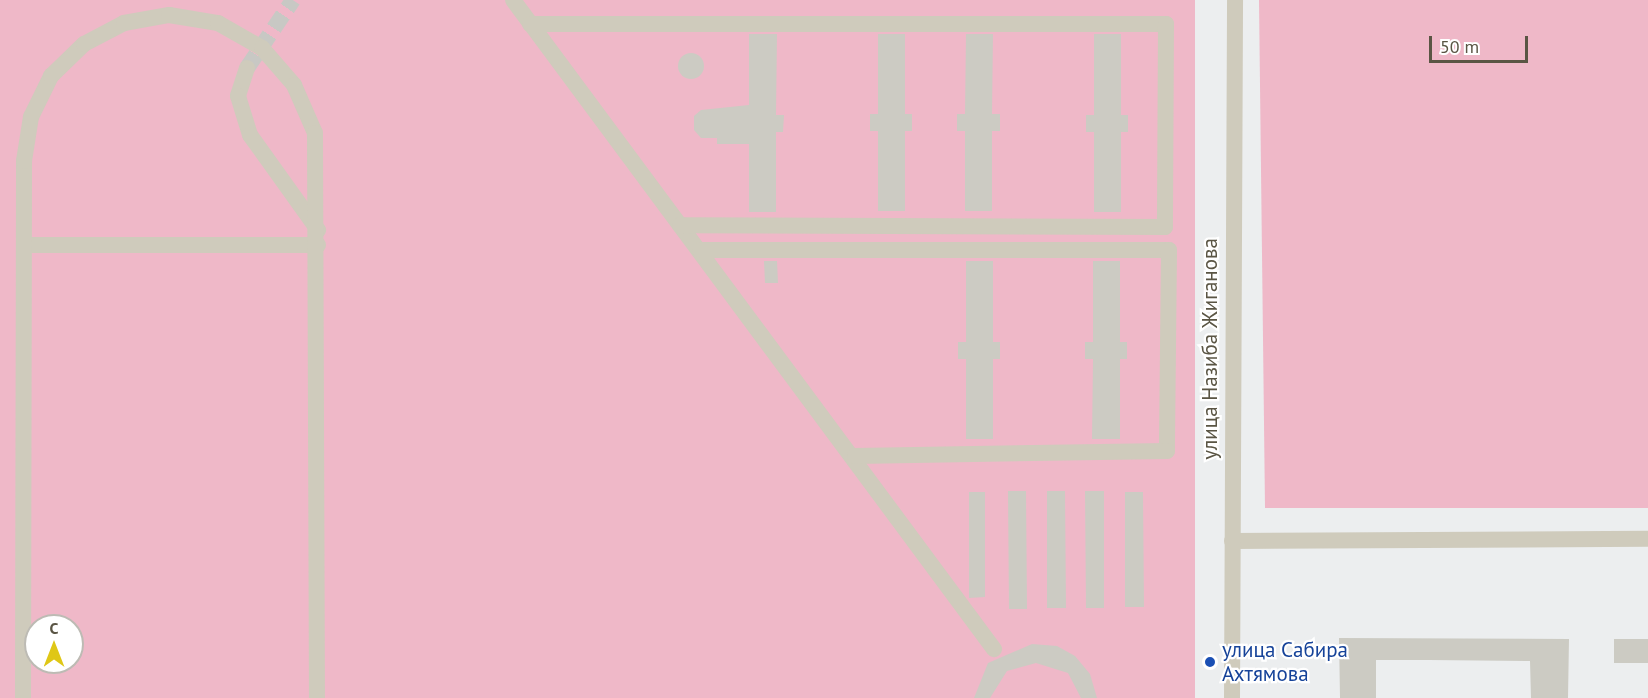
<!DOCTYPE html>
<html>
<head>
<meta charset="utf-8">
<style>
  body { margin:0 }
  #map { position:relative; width:1648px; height:698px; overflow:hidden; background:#eceeef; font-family:"PT Sans",sans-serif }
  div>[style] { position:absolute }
  .green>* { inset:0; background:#efb8c8 }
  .building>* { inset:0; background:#cccbc3 }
  .round { border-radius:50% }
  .minor-tunnel>* { height:16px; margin-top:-8px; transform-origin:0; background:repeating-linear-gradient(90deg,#c8c8c4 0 16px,transparent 0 24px) }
  .minor>* { height:16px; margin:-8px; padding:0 8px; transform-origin:8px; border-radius:8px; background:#cfcbbc }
  .dots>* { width:16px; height:16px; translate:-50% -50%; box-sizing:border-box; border:3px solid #fff; border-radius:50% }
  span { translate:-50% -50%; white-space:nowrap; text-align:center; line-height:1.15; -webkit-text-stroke:4.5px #fff; paint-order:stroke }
  .street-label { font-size:21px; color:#5a5544 }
  .transit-label { font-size:21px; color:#164399 }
  .left { translate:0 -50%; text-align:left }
  .north { position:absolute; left:24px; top:614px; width:60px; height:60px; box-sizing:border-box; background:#fff; border:2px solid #bdbbb4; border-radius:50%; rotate:0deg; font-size:16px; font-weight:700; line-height:24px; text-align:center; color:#5a5544 }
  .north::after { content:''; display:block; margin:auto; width:21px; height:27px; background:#dfc716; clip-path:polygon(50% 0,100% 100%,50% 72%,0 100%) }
  .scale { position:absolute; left:1429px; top:36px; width:99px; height:27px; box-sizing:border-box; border:3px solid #5a5544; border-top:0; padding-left:8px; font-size:18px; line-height:21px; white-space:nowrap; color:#5a5544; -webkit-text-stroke:4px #fff; paint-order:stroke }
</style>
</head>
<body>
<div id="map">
  <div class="green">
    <div style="clip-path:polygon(evenodd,0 0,1195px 0,1195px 698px,0 698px,0 0,36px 626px,72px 626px,72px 662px,36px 662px,36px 626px)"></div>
    <div style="clip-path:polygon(1259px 0,1648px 0,1648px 508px,1265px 508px)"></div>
  </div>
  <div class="building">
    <div style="clip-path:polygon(749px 34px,777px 34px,776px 115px,784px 115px,783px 132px,776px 132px,776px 212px,749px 212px,749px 144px,717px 144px,717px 138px,701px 138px,694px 130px,694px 116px,701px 110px,749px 105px)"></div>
    <div style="clip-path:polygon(878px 34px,905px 34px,905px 114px,912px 114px,912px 131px,905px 131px,905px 211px,878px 211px,878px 131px,870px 131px,870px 114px,878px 114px)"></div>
    <div style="clip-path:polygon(966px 34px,993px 34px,992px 114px,1000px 114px,1000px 131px,992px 131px,992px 211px,965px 211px,965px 131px,957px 131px,957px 114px,965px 114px)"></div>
    <div style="clip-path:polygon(1094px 34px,1121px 34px,1121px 115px,1128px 115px,1128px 132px,1121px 132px,1121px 212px,1094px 212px,1094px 132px,1086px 132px,1086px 115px,1094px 115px)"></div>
    <div class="round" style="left:678px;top:53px;width:26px;height:26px"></div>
    <div style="clip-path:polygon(764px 261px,777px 261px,778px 283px,765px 283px)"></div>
    <div style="clip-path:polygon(966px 261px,993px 261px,993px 342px,1000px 342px,1000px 359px,993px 359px,993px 439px,966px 439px,966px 359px,958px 359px,958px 342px,966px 342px)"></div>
    <div style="clip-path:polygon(1093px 261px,1120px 261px,1120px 342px,1127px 342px,1127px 359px,1120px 359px,1120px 439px,1092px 439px,1093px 359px,1085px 359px,1085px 342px,1093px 342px)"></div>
    <div style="clip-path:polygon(1008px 491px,1026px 491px,1027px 609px,1009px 609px)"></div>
    <div style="clip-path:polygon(1047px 491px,1065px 491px,1066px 608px,1047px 608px)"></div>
    <div style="clip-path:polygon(1085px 491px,1104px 491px,1104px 608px,1086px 608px)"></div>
    <div style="clip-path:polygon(969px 492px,985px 492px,985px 597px,969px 598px)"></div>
    <div style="clip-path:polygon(1125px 492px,1143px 492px,1144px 607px,1125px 607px)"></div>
    <div style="clip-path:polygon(1339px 638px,1569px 639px,1568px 698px,1531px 698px,1530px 661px,1429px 660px,1376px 660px,1376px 698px,1340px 698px)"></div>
    <div style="clip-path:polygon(1614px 639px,1648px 639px,1648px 663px,1614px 663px)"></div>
    <div style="clip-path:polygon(1032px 644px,1057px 646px,1075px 656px,1090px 674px,1097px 698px,1081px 698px,1068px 673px,1036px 663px,1007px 671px,990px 698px,974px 698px,988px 663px)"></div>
  </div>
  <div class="minor-tunnel">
    <div style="left:247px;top:68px;width:82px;rotate:-55.9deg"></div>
  </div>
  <div class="minor">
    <div style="left:513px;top:0;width:808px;rotate:53.46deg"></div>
    <div style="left:530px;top:24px;width:636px"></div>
    <div style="left:1166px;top:24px;width:203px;rotate:90.3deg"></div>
    <div style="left:1165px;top:227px;width:485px;rotate:-179.8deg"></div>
    <div style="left:247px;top:68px;width:29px;rotate:108deg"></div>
    <div style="left:238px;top:96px;width:41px;rotate:72.9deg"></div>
    <div style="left:250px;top:135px;width:117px;rotate:54.4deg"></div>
    <div style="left:24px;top:245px;width:294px"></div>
    <div style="left:700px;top:250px;width:469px"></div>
    <div style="left:1169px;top:250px;width:201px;rotate:90.6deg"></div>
    <div style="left:1167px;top:451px;width:312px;rotate:179.1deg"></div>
    <div style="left:1232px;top:541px;width:416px;rotate:-0.3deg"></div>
    <div style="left:23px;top:698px;width:537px;rotate:-89.89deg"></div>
    <div style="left:24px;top:161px;width:45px;rotate:-81deg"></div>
    <div style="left:31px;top:117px;width:46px;rotate:-64deg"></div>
    <div style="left:51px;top:76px;width:46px;rotate:-44.1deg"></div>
    <div style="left:84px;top:44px;width:45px;rotate:-27.7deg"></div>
    <div style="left:124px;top:23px;width:46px;rotate:-10.1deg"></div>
    <div style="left:169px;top:15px;width:50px;rotate:9.3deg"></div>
    <div style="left:218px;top:23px;width:51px;rotate:29.6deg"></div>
    <div style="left:262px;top:48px;width:49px;rotate:49.1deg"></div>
    <div style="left:294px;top:85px;width:52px;rotate:66.4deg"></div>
    <div style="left:315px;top:133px;width:565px;rotate:89.8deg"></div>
    <div style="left:1232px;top:698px;width:698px;rotate:-89.75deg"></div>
  </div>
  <div class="dots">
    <div style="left:1210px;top:662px;background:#1a4fb4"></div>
  </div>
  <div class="street-label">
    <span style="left:1210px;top:349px;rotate:-90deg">улица Назиба Жиганова</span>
  </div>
  <div class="transit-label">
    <span class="left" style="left:1222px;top:662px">улица Сабира<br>Ахтямова</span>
  </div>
  <div class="north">С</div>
  <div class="scale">50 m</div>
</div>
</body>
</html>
